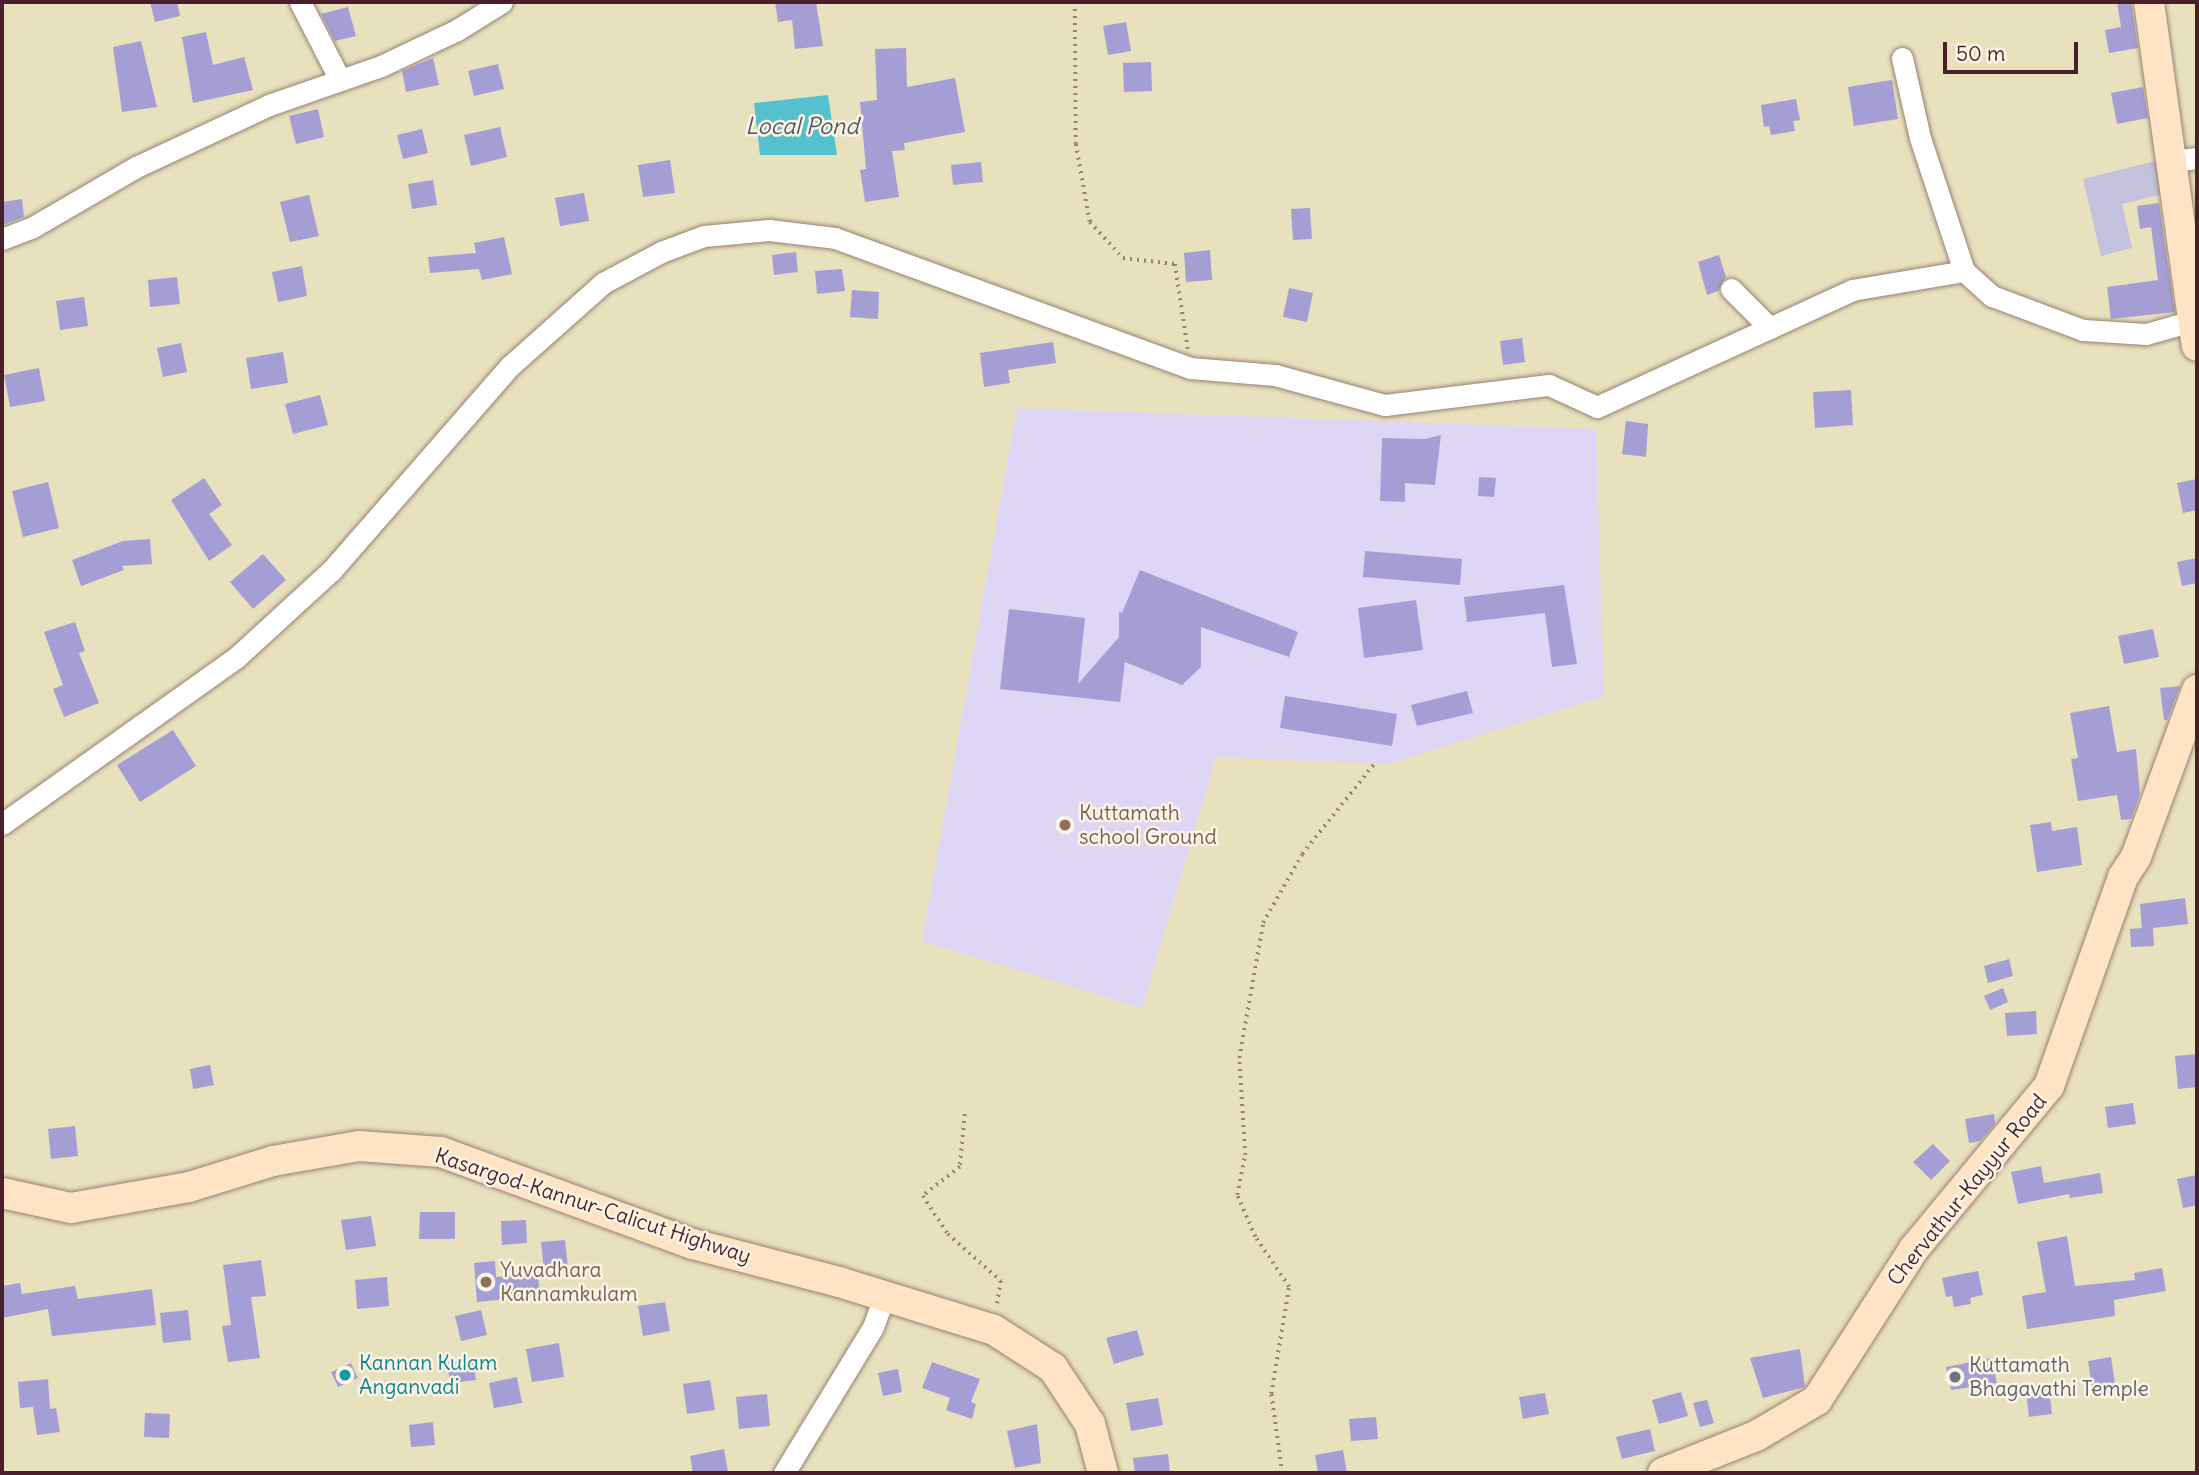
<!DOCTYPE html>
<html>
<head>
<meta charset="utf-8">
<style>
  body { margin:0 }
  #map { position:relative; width:2199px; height:1475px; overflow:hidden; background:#e8e1be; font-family:Delius,sans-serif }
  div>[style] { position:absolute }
  .built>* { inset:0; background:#dfd5f5 }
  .industrial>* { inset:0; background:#c3c1db }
  .water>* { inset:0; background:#55c1ce }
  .building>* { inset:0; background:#a59ed5 }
  .path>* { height:3.5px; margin-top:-1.75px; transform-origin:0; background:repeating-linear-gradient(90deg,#998074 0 2px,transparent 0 7px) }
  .roads { filter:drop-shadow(0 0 2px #998074) drop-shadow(0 0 2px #998074) }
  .street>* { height:21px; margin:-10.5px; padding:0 10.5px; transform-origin:10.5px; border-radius:10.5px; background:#fff }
  .secondary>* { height:30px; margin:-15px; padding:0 15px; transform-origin:15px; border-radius:15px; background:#fee4c5 }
  .dots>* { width:19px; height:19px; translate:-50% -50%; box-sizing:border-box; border:4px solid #fcf5e5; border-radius:50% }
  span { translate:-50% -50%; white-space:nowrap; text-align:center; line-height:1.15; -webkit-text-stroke:5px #fcf5e5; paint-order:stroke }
  .education-label { font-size:21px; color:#785e54 }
  .left { translate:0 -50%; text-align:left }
  .street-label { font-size:21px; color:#4a1f2b }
  .culture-label { font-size:21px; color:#0d838f }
  .worship-label { font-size:21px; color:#5b616d }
  .water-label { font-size:23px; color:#4e5864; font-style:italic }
  .frame { position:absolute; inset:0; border:4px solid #4a1f2b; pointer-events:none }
  .scale { position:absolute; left:1943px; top:42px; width:135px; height:32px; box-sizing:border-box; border:4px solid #4a1f2b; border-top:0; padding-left:9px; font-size:21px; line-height:24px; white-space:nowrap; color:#4a1f2b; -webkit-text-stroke:5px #fcf5e5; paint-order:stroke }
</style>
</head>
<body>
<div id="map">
  <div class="built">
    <div style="clip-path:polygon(1017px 408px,1596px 429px,1604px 696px,1389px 764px,1216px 757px,1142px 1008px,922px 941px)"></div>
  </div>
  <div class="industrial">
    <div style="clip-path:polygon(2159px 160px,2167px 193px,2122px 204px,2132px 248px,2101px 256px,2083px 179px)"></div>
  </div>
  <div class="water">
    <div style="clip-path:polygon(828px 95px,837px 155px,760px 155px,754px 103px)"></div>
  </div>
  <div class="building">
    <div style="clip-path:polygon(150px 2px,177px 2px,180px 16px,155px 22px)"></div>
    <div style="clip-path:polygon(775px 2px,816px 2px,823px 46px,795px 49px,792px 20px,778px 22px)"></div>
    <div style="clip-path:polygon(2117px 2px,2131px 2px,2138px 48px,2109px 53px,2105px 30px,2121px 27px)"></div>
    <div style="clip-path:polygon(348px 7px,356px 36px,335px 41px,321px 14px)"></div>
    <div style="clip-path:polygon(1126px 22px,1131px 51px,1108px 55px,1103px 26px)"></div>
    <div style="clip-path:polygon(206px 32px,213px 65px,244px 57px,253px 90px,193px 103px,182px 37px)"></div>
    <div style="clip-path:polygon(141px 41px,157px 107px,122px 112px,113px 47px)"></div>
    <div style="clip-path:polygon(906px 48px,907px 87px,955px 78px,965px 132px,904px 143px,905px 150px,892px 151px,899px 197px,865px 202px,860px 170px,866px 169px,860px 102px,877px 100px,875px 49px)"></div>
    <div style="clip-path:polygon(433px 58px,439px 85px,406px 92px,402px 71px)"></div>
    <div style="clip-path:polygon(1151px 62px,1152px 91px,1124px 92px,1123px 63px)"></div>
    <div style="clip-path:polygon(498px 64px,504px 89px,474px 96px,468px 71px)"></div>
    <div style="clip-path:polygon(1892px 80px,1898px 119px,1854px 126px,1848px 87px)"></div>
    <div style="clip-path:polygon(2143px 87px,2148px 118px,2117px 124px,2111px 93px)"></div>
    <div style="clip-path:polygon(1796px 99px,1800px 120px,1793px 121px,1795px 131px,1771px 135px,1769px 126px,1764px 127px,1761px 105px)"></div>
    <div style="clip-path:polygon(318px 109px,324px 137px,296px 144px,289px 116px)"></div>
    <div style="clip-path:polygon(500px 127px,507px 157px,471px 166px,464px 135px)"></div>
    <div style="clip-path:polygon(422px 129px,428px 153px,403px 159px,397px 135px)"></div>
    <div style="clip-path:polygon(670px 160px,675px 193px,643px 197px,638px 165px)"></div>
    <div style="clip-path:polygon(981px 162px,983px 182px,953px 185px,951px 165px)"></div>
    <div style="clip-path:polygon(433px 180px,437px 205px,412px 209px,408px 184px)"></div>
    <div style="clip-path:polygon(584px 193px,589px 221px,560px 226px,555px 198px)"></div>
    <div style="clip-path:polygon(309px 195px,319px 236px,290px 242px,280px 202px)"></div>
    <div style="clip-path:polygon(22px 199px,24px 217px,2px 225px,2px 202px)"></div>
    <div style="clip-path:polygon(2159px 203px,2175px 312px,2111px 319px,2107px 287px,2158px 280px,2151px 227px,2140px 229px,2137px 206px)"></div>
    <div style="clip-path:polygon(1310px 208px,1312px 239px,1293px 240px,1291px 209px)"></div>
    <div style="clip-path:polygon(504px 237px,512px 274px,482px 280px,479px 269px,430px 273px,428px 257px,476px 253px,474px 243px)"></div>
    <div style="clip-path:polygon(1210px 250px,1212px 280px,1186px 282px,1184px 253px)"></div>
    <div style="clip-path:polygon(796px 252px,798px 272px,774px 275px,772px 255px)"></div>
    <div style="clip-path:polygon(1719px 255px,1726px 277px,1718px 291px,1707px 295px,1698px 262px)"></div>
    <div style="clip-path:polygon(302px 266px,307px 296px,278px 302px,272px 272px)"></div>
    <div style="clip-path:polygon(842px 269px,845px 291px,817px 294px,815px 271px)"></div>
    <div style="clip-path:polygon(177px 277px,180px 304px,150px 307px,148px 280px)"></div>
    <div style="clip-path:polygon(1289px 288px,1313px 293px,1307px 322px,1283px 317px)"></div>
    <div style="clip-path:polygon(852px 290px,879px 292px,878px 319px,850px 317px)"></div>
    <div style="clip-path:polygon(84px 297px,88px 326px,60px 330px,56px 301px)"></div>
    <div style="clip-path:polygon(1522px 338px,1525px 362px,1503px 365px,1500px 341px)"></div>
    <div style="clip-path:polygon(1053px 342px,1056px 363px,1008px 370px,1010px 383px,984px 387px,980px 353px)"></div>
    <div style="clip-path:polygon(181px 343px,187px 372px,163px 377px,157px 348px)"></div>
    <div style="clip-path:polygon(283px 352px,288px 383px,251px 389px,246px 358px)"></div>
    <div style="clip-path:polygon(39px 368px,45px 401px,10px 407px,4px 375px)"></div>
    <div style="clip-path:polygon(1851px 390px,1853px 425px,1815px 428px,1813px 392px)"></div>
    <div style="clip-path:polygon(320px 395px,328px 425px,293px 434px,285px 404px)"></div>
    <div style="clip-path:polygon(1626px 421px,1648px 424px,1646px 457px,1622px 454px)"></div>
    <div style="clip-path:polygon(1441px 435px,1435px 485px,1405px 483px,1405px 502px,1380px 501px,1382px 438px,1425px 439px)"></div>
    <div style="clip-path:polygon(1479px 477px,1496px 478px,1494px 497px,1478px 496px)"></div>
    <div style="clip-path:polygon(204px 478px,222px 505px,209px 514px,232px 545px,209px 561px,171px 500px)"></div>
    <div style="clip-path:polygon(2197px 479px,2197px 510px,2183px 513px,2177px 483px)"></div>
    <div style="clip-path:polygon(48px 482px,59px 528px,23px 537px,12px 491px)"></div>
    <div style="clip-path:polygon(150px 539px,152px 564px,122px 566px,124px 570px,81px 586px,72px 560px,123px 541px)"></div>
    <div style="clip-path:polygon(1365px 551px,1462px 559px,1460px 585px,1363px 577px)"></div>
    <div style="clip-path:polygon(263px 554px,286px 580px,253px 609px,230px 582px)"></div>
    <div style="clip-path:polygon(2197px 558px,2197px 583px,2182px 586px,2177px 562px)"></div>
    <div style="clip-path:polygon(1140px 570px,1298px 632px,1289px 657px,1201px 627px,1201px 667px,1182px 685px,1125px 662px,1120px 702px,1000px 689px,1009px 609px,1085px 618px,1078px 684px,1119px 637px,1119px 612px,1122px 613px)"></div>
    <div style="clip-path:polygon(1564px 585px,1577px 664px,1552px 667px,1545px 613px,1467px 622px,1464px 597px)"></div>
    <div style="clip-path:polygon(1416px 600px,1423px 650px,1364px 658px,1358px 608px)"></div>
    <div style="clip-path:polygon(75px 622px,85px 651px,79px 653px,99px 703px,64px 717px,53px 689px,63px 685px,44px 632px)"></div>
    <div style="clip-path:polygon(2153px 629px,2159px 657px,2124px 664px,2118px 636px)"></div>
    <div style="clip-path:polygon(2180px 686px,2167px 720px,2164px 720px,2160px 688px)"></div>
    <div style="clip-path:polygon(1467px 691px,1473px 713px,1417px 726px,1411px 705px)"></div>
    <div style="clip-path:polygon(1285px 696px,1397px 714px,1392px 746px,1280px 728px)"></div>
    <div style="clip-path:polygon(2109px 706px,2117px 752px,2136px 749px,2140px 794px,2131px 819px,2121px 820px,2117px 795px,2078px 801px,2071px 759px,2078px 758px,2070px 713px)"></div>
    <div style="clip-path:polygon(173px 730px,196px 766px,140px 802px,117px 765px)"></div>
    <div style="clip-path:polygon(2051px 822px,2052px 831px,2077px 827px,2082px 865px,2037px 872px,2030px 825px)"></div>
    <div style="clip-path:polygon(2185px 898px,2188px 924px,2153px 928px,2154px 946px,2131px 947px,2130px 929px,2142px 928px,2140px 904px)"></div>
    <div style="clip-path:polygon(2009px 959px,2013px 976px,1988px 983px,1984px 966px)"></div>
    <div style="clip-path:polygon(2003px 988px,2008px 1002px,1990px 1010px,1984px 996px)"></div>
    <div style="clip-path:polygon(2036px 1011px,2037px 1034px,2007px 1036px,2005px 1013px)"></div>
    <div style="clip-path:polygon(2197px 1054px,2197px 1087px,2178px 1089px,2175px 1056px)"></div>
    <div style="clip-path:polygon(210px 1065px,214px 1085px,193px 1089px,190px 1069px)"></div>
    <div style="clip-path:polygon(2133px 1103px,2136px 1124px,2108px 1128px,2105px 1107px)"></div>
    <div style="clip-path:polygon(1994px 1114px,1995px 1124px,1980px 1141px,1969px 1143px,1965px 1119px)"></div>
    <div style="clip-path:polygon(75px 1126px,78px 1156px,51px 1159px,48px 1129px)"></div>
    <div style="clip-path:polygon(1933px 1144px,1950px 1161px,1931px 1180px,1913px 1162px)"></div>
    <div style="clip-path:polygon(2041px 1166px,2044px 1183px,2100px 1173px,2103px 1193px,2070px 1198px,2069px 1194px,2018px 1204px,2011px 1172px)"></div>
    <div style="clip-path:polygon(2197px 1175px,2197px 1205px,2183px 1208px,2177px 1179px)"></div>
    <div style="clip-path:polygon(420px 1212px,455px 1212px,455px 1239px,419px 1239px)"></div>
    <div style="clip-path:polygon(371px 1216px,376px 1246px,346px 1250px,341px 1220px)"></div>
    <div style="clip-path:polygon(526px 1220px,527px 1243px,502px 1245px,501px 1221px)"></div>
    <div style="clip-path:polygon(2067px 1236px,2075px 1286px,2135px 1280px,2134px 1273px,2162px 1268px,2166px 1291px,2114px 1300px,2115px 1316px,2027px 1329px,2022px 1296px,2046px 1292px,2037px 1242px)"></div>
    <div style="clip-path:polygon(565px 1240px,568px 1268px,544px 1270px,541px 1242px)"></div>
    <div style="clip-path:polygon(261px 1260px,266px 1296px,251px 1297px,260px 1358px,228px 1362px,222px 1326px,231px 1325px,223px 1265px)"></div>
    <div style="clip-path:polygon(495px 1261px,496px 1277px,538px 1275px,540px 1296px,477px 1302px,474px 1263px)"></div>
    <div style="clip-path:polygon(1978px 1271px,1983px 1295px,1970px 1298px,1971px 1304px,1954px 1307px,1952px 1296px,1946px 1297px,1942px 1278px)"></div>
    <div style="clip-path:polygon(387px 1277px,389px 1306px,357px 1309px,355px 1280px)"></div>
    <div style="clip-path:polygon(20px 1283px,22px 1294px,75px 1286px,78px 1299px,152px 1289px,156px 1325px,52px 1336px,48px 1309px,2px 1318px,2px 1286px)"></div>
    <div style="clip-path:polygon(665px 1302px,670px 1331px,643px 1336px,638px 1306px)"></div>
    <div style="clip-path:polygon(188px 1310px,191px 1340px,163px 1343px,160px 1313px)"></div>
    <div style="clip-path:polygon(481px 1310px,487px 1335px,461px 1341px,455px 1316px)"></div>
    <div style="clip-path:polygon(1137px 1330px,1144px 1355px,1114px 1364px,1106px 1338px)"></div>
    <div style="clip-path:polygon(559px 1343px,564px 1377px,532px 1382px,526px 1349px)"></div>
    <div style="clip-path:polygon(1800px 1349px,1805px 1387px,1763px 1398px,1750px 1358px)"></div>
    <div style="clip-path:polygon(2111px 1357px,2116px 1391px,2093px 1394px,2088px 1361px)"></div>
    <div style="clip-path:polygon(1991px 1358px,1997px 1383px,1951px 1390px,1946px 1367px)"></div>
    <div style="clip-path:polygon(473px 1359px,476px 1380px,450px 1383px,447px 1362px)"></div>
    <div style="clip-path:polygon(932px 1362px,980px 1379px,971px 1402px,976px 1404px,972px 1419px,946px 1410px,950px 1398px,922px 1388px)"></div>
    <div style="clip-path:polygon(351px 1363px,358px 1378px,338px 1387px,331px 1372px)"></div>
    <div style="clip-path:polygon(898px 1369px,902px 1392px,883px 1396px,878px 1373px)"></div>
    <div style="clip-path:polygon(517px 1377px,522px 1403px,494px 1408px,489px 1383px)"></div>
    <div style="clip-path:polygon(48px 1379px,50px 1409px,56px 1408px,60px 1432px,37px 1435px,33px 1407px,20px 1408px,18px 1382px)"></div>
    <div style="clip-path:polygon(710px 1380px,715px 1410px,687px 1414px,683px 1384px)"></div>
    <div style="clip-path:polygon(2049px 1389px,2052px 1414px,2029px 1417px,2026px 1392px)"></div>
    <div style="clip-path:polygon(1681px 1392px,1688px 1416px,1659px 1424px,1652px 1400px)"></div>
    <div style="clip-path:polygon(1545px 1393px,1549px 1414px,1523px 1419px,1519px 1397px)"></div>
    <div style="clip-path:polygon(767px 1394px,770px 1426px,739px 1429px,736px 1397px)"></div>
    <div style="clip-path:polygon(1158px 1398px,1163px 1425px,1131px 1431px,1126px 1403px)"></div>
    <div style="clip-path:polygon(1707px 1400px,1714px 1423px,1700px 1427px,1693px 1403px)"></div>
    <div style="clip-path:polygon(145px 1413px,170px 1414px,169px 1438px,144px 1437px)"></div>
    <div style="clip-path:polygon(1376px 1417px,1378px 1439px,1351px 1441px,1349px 1419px)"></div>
    <div style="clip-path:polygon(433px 1422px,435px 1445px,411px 1447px,409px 1425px)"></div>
    <div style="clip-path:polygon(1037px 1424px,1041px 1463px,1015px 1468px,1007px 1431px)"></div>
    <div style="clip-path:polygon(1650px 1429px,1655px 1451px,1622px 1459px,1616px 1437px)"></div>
    <div style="clip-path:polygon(724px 1449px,728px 1473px,693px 1473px,690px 1456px)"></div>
    <div style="clip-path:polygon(1343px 1450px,1347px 1473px,1318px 1473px,1315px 1455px)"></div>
    <div style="clip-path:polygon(1168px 1454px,1170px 1473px,1135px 1473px,1133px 1458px)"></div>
  </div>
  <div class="path">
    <div style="left:1075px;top:2px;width:142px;rotate:89.6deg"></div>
    <div style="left:1076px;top:144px;width:79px;rotate:79.8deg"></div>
    <div style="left:1090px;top:222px;width:49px;rotate:47.5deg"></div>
    <div style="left:1123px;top:258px;width:52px;rotate:6.6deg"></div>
    <div style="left:1175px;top:264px;width:86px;rotate:81.3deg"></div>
    <div style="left:965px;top:1114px;width:53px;rotate:95.4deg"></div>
    <div style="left:960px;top:1167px;width:47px;rotate:141.9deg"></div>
    <div style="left:923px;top:1196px;width:45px;rotate:56.7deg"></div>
    <div style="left:948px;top:1234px;width:71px;rotate:41.6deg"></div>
    <div style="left:1001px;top:1281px;width:26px;rotate:99deg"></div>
    <div style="left:1282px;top:1473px;width:80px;rotate:-97.9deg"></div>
    <div style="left:1271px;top:1394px;width:109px;rotate:-80.5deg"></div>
    <div style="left:1289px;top:1287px;width:60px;rotate:-124.2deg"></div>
    <div style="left:1255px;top:1237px;width:46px;rotate:-113.2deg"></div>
    <div style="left:1237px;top:1195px;width:41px;rotate:-78.7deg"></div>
    <div style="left:1245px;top:1155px;width:97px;rotate:-93.5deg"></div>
    <div style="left:1239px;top:1058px;width:137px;rotate:-79.9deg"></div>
    <div style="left:1263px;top:923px;width:79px;rotate:-60.5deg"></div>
    <div style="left:1302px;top:854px;width:117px;rotate:-51.3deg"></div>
  </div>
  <div class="roads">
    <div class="street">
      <div style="left:300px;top:2px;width:85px;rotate:62.8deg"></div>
      <div style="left:1902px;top:58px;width:82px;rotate:77.3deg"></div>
      <div style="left:1920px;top:138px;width:140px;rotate:71.7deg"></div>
      <div style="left:2173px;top:161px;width:24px;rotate:-7deg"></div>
      <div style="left:2px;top:239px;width:33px;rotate:-21deg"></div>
      <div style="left:33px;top:227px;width:119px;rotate:-30.2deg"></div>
      <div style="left:136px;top:167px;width:147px;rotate:-25deg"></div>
      <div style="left:269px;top:105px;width:119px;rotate:-19.2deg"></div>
      <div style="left:381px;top:66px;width:84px;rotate:-25.3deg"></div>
      <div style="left:457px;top:30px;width:53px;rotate:-31.9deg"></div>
      <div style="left:1731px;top:289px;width:55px;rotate:45deg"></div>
      <div style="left:2px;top:824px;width:288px;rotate:-35.4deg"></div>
      <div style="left:237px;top:657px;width:127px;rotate:-42.5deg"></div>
      <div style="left:331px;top:571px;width:272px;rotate:-48.9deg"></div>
      <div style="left:510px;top:366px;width:125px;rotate:-41.7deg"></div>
      <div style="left:603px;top:283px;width:66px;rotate:-28.1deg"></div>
      <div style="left:661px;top:252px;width:46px;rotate:-20.4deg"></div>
      <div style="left:704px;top:236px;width:65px;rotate:-5.3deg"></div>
      <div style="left:769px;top:230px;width:66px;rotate:6.9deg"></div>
      <div style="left:835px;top:238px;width:378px;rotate:20.1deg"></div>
      <div style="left:1190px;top:368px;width:85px;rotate:4.7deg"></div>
      <div style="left:1275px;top:375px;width:114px;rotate:15.3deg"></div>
      <div style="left:1385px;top:405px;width:165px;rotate:-7deg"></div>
      <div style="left:1549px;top:385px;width:53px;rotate:24.6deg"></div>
      <div style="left:1597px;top:407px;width:281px;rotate:-24.6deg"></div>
      <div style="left:1852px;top:290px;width:114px;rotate:-9.6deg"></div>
      <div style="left:1964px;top:271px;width:38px;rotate:42deg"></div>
      <div style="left:1992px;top:296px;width:97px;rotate:20.5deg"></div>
      <div style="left:2083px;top:330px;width:63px;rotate:3.6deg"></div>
      <div style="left:2146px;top:334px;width:48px;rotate:-15.8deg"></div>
      <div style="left:784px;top:1473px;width:171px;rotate:-58.6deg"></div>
      <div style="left:873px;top:1327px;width:33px;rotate:-70deg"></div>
    </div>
    <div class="secondary">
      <div style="left:2149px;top:2px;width:347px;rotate:82.1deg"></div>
      <div style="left:2px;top:1193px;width:71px;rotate:12.3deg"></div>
      <div style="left:71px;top:1208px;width:120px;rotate:-10.1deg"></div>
      <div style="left:189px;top:1187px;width:88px;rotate:-17.2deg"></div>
      <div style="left:273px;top:1161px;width:87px;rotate:-9.9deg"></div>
      <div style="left:359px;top:1146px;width:82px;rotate:4.2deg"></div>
      <div style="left:441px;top:1152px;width:268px;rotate:20.1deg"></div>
      <div style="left:693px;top:1244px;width:151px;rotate:14.6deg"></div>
      <div style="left:839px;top:1282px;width:162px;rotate:17.2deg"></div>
      <div style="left:994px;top:1330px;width:70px;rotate:32.8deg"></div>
      <div style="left:1053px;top:1368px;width:67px;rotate:56.5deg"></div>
      <div style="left:1090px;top:1424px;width:51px;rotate:75.1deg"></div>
      <div style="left:1663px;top:1473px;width:100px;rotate:-21.7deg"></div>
      <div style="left:1756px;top:1436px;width:71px;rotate:-30.5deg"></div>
      <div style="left:1817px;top:1400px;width:179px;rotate:-57.3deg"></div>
      <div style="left:1914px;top:1249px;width:212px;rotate:-50.4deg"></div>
      <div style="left:2049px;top:1086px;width:222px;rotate:-70.5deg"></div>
      <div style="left:2123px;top:877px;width:24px;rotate:-57deg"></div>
      <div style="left:2136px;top:857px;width:178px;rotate:-69.9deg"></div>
    </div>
  </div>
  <div class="dots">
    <div style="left:1065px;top:825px;background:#8d6e63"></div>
    <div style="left:486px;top:1282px;background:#8d6e63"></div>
    <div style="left:345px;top:1375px;background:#0f9aa8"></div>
    <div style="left:1955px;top:1377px;background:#6b7280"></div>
  </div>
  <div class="education-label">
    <span class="left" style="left:1079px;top:825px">Kuttamath<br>school Ground</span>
    <span class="left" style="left:500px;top:1282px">Yuvadhara<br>Kannamkulam</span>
  </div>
  <div class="street-label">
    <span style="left:1967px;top:1190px;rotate:-51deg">Chervathur-Kayyur Road</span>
    <span style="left:593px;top:1206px;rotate:18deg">Kasargod-Kannur-Calicut Highway</span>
  </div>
  <div class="culture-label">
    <span class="left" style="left:359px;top:1375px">Kannan Kulam<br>Anganvadi</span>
  </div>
  <div class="worship-label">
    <span class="left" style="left:1969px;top:1377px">Kuttamath<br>Bhagavathi Temple</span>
  </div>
  <div class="water-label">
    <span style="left:802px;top:126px">Local Pond</span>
  </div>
  <div class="frame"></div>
  <div class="scale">50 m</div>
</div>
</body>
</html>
